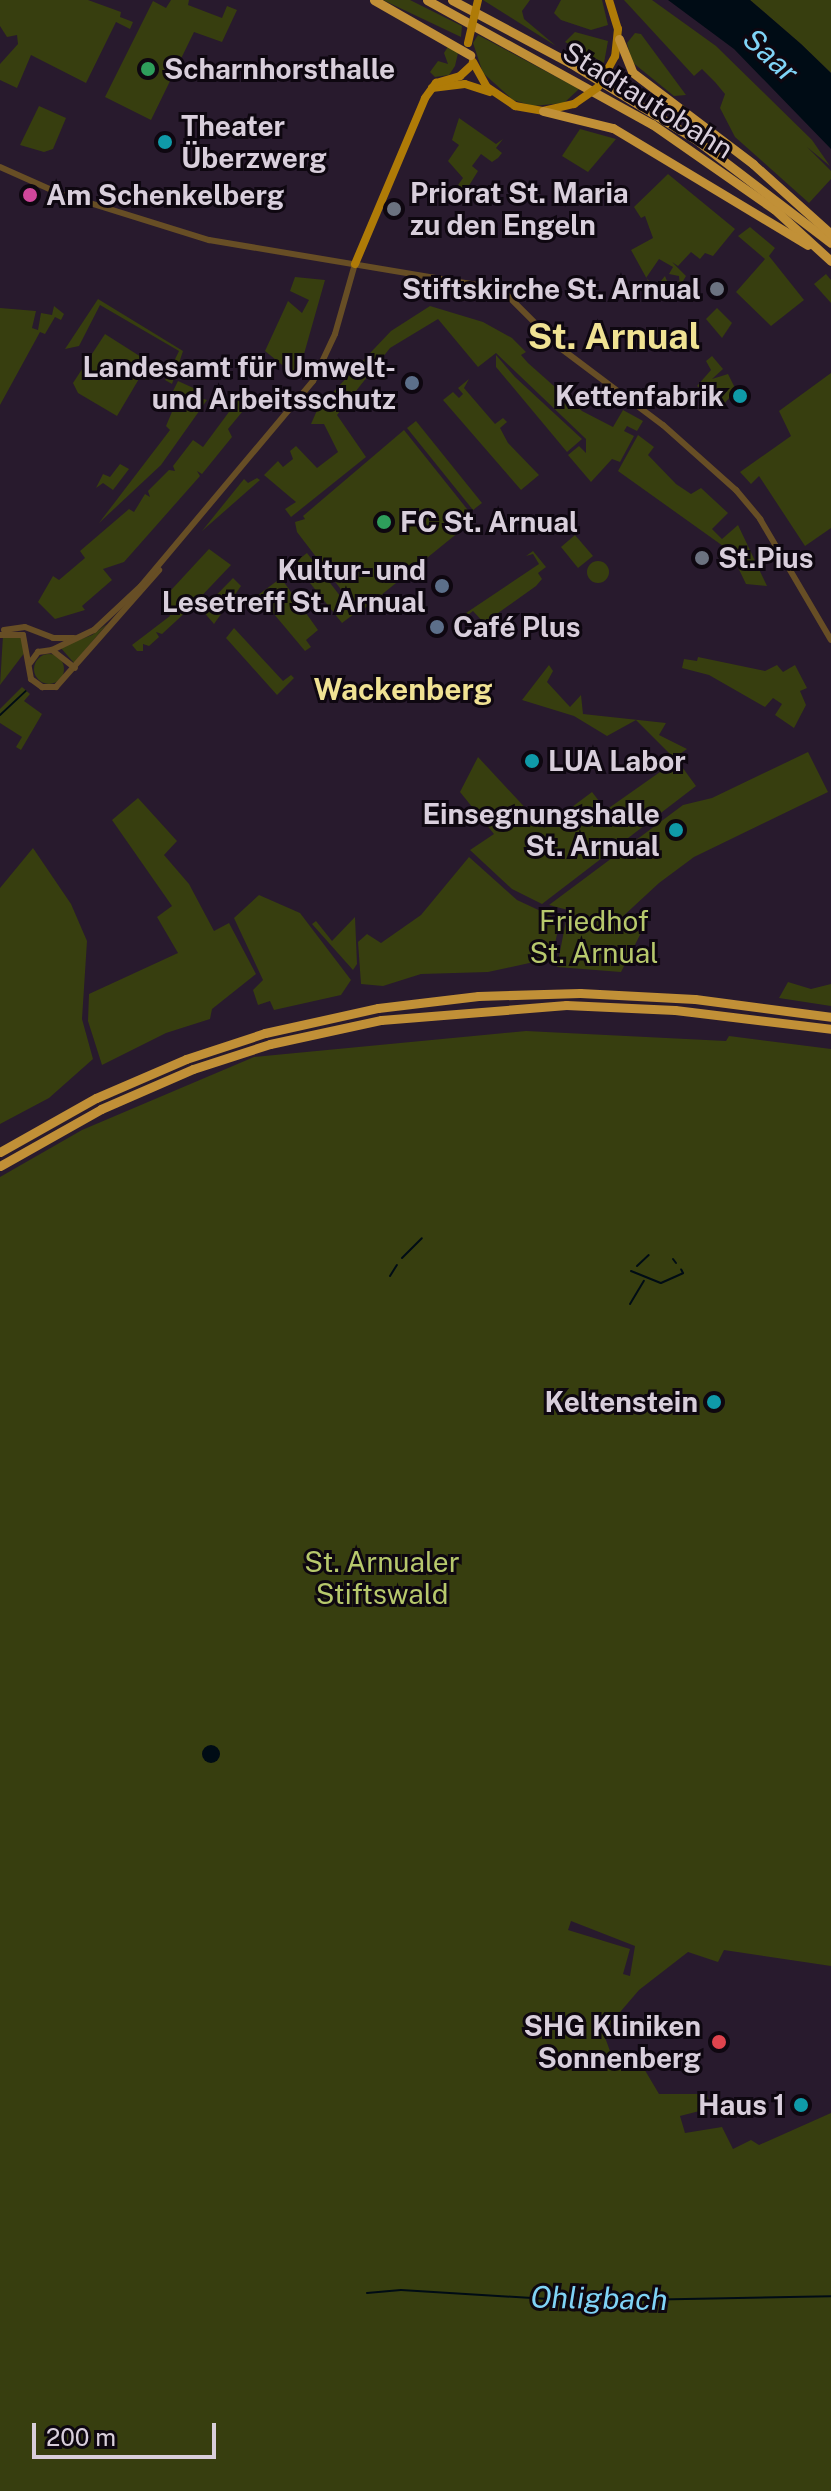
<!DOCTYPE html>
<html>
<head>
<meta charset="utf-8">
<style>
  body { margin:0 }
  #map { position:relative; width:831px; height:2491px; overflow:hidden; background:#281a2d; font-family:"Public Sans",sans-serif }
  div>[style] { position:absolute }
  .green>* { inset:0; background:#373e0f }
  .round { border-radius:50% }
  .water>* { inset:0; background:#000c15 }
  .stream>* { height:2px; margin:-1px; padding:0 1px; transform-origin:1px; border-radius:1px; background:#000c15 }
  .minor>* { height:6px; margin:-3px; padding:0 3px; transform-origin:3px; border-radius:3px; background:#674e25 }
  .major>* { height:8px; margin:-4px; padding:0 4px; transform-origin:4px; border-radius:4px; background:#af7b07 }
  .highway>* { height:9px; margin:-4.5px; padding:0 4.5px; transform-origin:4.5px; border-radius:4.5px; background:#c19037 }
  .major-bridge>* { height:8px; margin:-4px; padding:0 4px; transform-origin:4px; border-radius:4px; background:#af7b07 }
  .dots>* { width:22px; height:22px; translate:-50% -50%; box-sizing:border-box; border:4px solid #0e0710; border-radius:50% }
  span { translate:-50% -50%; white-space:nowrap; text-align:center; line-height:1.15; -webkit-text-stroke:6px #0e0710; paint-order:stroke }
  .poi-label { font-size:28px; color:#d8cedb; font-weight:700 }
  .left { translate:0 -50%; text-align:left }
  .right { translate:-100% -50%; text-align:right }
  .street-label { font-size:28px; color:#d8cedb }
  .park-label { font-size:28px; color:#b7c86c }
  .water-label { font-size:30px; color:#7fd3f6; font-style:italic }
  .neighbourhood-label { font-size:30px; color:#f0e293; font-weight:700 }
  .district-label { font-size:36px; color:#f0e293; font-weight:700 }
  .scale { position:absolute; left:32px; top:2423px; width:184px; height:36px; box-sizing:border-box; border:4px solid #d8cedb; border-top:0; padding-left:10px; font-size:24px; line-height:28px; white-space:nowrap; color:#d8cedb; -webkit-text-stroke:6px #0e0710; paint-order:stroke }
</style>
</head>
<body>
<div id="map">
  <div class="green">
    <div style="clip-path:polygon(0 0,88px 0,121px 12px,120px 17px,133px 22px,130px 29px,116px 22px,86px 83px,31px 55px,17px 88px,0 80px,0 64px,18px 44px,17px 35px,7px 37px,0 26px)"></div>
    <div style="clip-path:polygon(171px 0,189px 0,188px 5px,222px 18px,227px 6px,237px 10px,222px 42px,194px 32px,151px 120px,105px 97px,153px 1px,166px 8px)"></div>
    <div style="clip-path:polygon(383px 0,410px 0,462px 26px,461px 37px)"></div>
    <div style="clip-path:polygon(483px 0,530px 0,522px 11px,524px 19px,556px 46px)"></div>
    <div style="clip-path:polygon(561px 0,602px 0,608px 25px,591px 30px,561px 20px,554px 13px)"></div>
    <div style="clip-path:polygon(624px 0,652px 0,716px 46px,812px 140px,830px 166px,807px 147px,831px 171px,831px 179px,809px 203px,735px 137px,720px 108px,725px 94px,715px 82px,702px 69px,694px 76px)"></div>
    <div style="clip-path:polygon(750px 0,831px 0,831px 73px,801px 44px)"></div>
    <div style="clip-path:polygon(575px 32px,608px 41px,604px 63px,565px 42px)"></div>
    <div style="clip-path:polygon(635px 33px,641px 34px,686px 95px,674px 96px,632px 62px,627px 43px)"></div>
    <div style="clip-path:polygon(478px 35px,579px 89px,564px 103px,533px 106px,513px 100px,483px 73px,473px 43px)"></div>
    <div style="clip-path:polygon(449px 45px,458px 53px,455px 66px,449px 75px,435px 77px,430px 72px,438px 61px,448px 64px,444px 53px)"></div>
    <div style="clip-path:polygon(39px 106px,66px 118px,53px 149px,44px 152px,20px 145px)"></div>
    <div style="clip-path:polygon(459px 118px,496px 144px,503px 139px,496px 148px,502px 153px,498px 158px,492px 162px,481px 154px,472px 166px,478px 171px,465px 192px,458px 185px,463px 178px,448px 161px,459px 145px,452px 140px)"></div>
    <div style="clip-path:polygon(580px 129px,616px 139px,588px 172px,562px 156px)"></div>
    <div style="clip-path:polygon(668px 174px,735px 229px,713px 256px,705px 253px,700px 259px,691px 252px,678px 266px,672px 262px,686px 276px,680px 286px,679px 276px,669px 274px,673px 267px,659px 259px,646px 278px,656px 287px,665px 276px,667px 281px,653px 290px,631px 250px,653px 238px,645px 216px,641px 218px,634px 207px)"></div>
    <div style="clip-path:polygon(750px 227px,775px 248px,769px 256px,804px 300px,771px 326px,736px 292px,765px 259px,738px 236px)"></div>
    <div style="clip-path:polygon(826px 274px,831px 280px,831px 303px,814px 284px)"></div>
    <div style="clip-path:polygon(295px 277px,325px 280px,304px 354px,292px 373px,265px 351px,288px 301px,302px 313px,309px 300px,290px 291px)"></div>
    <div style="clip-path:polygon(98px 299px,183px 351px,172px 384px,165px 380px,179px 351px,100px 305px,79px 346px,65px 349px)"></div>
    <div style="clip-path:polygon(54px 306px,64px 314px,61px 320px,55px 317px,45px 334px,40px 332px,0 405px,0 308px,36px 311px,32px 328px,38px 330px,41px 313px,52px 315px)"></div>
    <div style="clip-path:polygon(430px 306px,483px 322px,512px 338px,526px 352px,521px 355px,528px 363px,582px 411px,613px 427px,623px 410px,643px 421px,637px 431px,627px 426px,624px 431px,634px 436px,620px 462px,612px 459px,591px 482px,568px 455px,579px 446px,586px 453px,586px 439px,496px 353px,478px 367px,438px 319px,390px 348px,337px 415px,366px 457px,291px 517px,285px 509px,296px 502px,264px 475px,278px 461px,283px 467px,293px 459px,290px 451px,296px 446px,317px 468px,338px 452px,324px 424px,311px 424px,318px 408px,391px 331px)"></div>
    <div style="clip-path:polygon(717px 308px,732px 323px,722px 338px,706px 319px)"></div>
    <div style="clip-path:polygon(105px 334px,149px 362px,117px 416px,78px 393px,73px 383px)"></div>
    <div style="clip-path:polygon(496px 355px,515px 377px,582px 439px,567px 452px,496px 367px)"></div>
    <div style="clip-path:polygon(712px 356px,723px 369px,712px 379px,728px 374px,736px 390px,724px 404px,697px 386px,711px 370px,706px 361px)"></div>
    <div style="clip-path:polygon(831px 373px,831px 528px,805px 546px,759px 476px,751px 484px,740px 472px,791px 436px,779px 411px)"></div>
    <div style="clip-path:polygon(469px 379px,464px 388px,495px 424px,503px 418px,507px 422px,500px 428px,508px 443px,539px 475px,521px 490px,443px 400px,453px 392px,459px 398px,463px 394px,458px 388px)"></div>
    <div style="clip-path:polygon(178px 381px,200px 391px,198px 397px,207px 400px,161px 465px,99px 523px,170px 430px,166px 426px,179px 395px,173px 391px)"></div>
    <div style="clip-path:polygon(243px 393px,252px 400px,228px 429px,232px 437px,202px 474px,197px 471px,200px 476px,124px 562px,103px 569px,112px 580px,82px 606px,85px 610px,55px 619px,38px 602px,53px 576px,59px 580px,85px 558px,80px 551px,129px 509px,134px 512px,145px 494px,150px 497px,148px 491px,169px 470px,175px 471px,173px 466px,193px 440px,203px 447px)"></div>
    <div style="clip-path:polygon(416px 421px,482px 503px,473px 510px,407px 428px)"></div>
    <div style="clip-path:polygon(404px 430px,475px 519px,359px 613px,297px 532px,295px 522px,305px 519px,303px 516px)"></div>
    <div style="clip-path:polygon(638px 435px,654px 447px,648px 455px,676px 484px,691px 494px,701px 488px,728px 513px,712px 529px,722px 539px,738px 525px,767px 586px,746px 584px,730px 551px,618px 471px)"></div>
    <div style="clip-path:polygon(120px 464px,129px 469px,113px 490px,103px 483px,96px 488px,103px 474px,110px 477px)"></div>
    <div style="clip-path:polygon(257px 478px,260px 480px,202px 531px,244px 479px,248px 483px)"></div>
    <div style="clip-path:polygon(575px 535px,593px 556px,578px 568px,561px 547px)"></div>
    <div style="clip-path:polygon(209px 549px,231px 565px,192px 606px,182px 599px,188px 610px,162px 634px,156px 632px,159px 637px,149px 646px,143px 644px,143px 651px,137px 651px,132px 645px,170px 616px,161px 601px)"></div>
    <div style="clip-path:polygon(533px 551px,546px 567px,538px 573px,542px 579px,536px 586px,484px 623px,473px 611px,468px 615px,466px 613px,539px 564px,533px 554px,526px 556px)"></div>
    <div style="clip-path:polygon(307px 553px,354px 614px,342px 623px,294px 563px)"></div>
    <div class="round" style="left:587px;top:561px;width:22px;height:22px"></div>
    <div style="clip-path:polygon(233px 578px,241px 586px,214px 624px,202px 610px)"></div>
    <div style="clip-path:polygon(281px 578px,318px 630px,306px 640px,311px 647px,305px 651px,258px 595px)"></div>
    <div style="clip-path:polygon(107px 624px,74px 663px,60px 647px,92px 635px)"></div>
    <div style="clip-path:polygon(234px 628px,283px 681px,291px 675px,294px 678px,277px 695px,226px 638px)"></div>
    <div style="clip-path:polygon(3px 636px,21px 637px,25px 652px,0 685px)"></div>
    <div class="round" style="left:34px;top:654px;width:30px;height:30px"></div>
    <div style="clip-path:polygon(698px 657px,765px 671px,777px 665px,783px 672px,795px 665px,807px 688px,800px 691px,806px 705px,794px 728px,775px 715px,782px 704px,773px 698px,765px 707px,709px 675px,682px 668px,684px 659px,697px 661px)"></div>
    <div style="clip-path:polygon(549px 665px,553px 671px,547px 682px,570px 707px,581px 695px,583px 714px,666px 723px,659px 735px,687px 749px,674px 758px,636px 720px,607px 736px,574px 716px,522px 700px)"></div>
    <div style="clip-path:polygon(22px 687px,30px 694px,24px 701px,42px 714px,21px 750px,16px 747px,22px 737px,0 723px,0 709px)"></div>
    <div style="clip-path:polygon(808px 752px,828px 792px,694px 857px,659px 883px,619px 920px,641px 933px,621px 972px,557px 967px,568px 910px,549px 905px,683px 805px,712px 798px)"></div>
    <div style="clip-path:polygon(478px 757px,544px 828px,592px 792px,606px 810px,677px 760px,696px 786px,542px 904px,512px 889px,470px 850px,494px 834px,460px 792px)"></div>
    <div style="clip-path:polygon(138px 798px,177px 841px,164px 855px,189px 884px,214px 931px,229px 923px,256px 974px,212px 1009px,210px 1019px,166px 1033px,102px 1065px,88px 1021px,89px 994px,178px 953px,157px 917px,172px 906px,112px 820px)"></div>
    <div style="clip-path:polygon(33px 848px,71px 904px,87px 941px,82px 1019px,93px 1059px,49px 1098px,0 1124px,0 888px)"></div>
    <div style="clip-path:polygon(469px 857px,517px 900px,560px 920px,552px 958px,488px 972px,421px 974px,383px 986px,361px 984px,358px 942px,367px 934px,381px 943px,421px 915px)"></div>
    <div style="clip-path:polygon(259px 895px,300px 913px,351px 980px,341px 995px,274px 1010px,270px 1001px,258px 1005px,253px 990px,263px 980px,234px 918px)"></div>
    <div style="clip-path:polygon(355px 917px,357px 964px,353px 970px,312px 924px,316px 921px,332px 941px)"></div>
    <div style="clip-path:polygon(788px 982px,811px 989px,831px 984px,831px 1006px,779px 998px)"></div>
    <div style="clip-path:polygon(evenodd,526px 1031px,726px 1041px,729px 1036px,831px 1049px,831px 1966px,724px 1950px,718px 1962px,688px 1952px,639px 1990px,603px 2032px,610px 2051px,604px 2063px,612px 2068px,633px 2050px,659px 2094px,707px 2094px,711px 2108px,680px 2116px,685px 2133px,722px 2127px,733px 2149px,751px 2140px,759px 2145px,831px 2113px,831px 2491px,0 2491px,0 1177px,82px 1130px,254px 1057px,526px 1031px,571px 1921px,635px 1946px,630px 1976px,623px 1974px,630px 1949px,568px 1930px,571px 1921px)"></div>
    <div class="round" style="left:610px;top:2017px;width:20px;height:20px"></div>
  </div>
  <div class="water">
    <div style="clip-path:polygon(668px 0,750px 0,801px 44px,831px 73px,831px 149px,734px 49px)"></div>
    <div class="round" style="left:202px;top:1745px;width:18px;height:18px"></div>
  </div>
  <div class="stream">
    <div style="left:0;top:715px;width:35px;rotate:-43deg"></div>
    <div style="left:402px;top:1258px;width:28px;rotate:-45deg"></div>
    <div style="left:673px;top:1259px;width:5px;rotate:53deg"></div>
    <div style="left:637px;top:1266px;width:16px;rotate:-43deg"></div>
    <div style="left:631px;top:1271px;width:32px;rotate:22deg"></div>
    <div style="left:661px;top:1283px;width:24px;rotate:-24deg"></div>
    <div style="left:683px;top:1273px;width:4px;rotate:-117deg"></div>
    <div style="left:390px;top:1276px;width:13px;rotate:-58deg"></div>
    <div style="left:630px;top:1304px;width:27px;rotate:-59deg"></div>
    <div style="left:367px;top:2293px;width:34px;rotate:-5deg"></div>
    <div style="left:401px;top:2290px;width:180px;rotate:3.5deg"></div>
    <div style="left:581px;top:2301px;width:250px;rotate:-1.1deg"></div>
  </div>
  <div class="minor">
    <div style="left:0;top:167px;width:67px;rotate:23.9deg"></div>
    <div style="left:61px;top:194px;width:155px;rotate:17.3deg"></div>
    <div style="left:209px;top:240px;width:296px;rotate:9.5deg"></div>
    <div style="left:501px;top:289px;width:82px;rotate:45deg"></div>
    <div style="left:559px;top:347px;width:130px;rotate:36.9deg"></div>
    <div style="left:663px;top:425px;width:98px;rotate:41.7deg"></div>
    <div style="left:736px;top:490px;width:38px;rotate:50deg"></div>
    <div style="left:760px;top:519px;width:140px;rotate:59.6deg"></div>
    <div style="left:4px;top:630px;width:21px;rotate:-8deg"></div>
    <div style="left:25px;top:627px;width:30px;rotate:21deg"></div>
    <div style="left:53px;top:638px;width:21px"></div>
    <div style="left:0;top:635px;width:23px"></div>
    <div style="left:23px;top:635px;width:45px;rotate:79.7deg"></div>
    <div style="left:31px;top:679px;width:14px;rotate:36deg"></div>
    <div style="left:42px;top:687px;width:14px"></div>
    <div style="left:56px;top:687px;width:156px;rotate:-48.6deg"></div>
    <div style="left:52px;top:650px;width:47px;rotate:-25.5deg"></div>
    <div style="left:94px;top:630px;width:64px;rotate:-43.1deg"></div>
    <div style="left:141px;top:586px;width:268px;rotate:-50deg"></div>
    <div style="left:313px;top:381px;width:52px;rotate:-64.9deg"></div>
    <div style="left:335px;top:334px;width:73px;rotate:-74.1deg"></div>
    <div style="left:30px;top:663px;width:14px;rotate:-54deg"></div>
    <div style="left:38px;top:652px;width:14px;rotate:-8deg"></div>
    <div style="left:52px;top:650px;width:29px;rotate:38deg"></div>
  </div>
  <div class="major">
    <div style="left:609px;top:0;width:30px;rotate:73deg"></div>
    <div style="left:618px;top:29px;width:27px;rotate:96deg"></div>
    <div style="left:473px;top:62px;width:29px;rotate:61deg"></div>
    <div style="left:487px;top:87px;width:34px;rotate:34deg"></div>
    <div style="left:515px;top:106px;width:28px;rotate:10deg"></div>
    <div style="left:543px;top:111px;width:32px;rotate:-13deg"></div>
    <div style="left:432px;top:88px;width:33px;rotate:-7deg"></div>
    <div style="left:465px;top:84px;width:26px;rotate:18deg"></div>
    <div style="left:355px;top:264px;width:180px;rotate:-67.1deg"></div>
    <div style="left:425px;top:98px;width:19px;rotate:-54deg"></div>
    <div style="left:436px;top:83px;width:25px;rotate:-16deg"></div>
    <div style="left:460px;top:76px;width:18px;rotate:-43deg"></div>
  </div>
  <div class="highway">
    <div style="left:374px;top:0;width:111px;rotate:29.8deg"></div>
    <div style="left:427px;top:0;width:257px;rotate:28.9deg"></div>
    <div style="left:652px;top:124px;width:149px;rotate:34.9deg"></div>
    <div style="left:774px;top:209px;width:77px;rotate:42.4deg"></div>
    <div style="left:452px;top:0;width:134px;rotate:28.1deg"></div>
    <div style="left:570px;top:63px;width:146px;rotate:31.3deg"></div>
    <div style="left:695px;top:139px;width:171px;rotate:37.4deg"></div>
    <div style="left:619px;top:39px;width:35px;rotate:68deg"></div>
    <div style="left:632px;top:72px;width:152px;rotate:37.2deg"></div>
    <div style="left:753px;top:164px;width:105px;rotate:41.9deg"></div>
    <div style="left:543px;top:111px;width:72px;rotate:13.7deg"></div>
    <div style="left:613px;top:128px;width:227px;rotate:31deg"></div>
    <div style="left:0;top:1152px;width:110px;rotate:-29.4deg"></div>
    <div style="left:96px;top:1098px;width:98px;rotate:-23.4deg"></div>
    <div style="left:186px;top:1059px;width:83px;rotate:-18.2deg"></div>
    <div style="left:265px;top:1033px;width:116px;rotate:-12.5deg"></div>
    <div style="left:378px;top:1008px;width:101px;rotate:-6.8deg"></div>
    <div style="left:478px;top:996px;width:102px;rotate:-1.7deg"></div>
    <div style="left:580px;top:993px;width:115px;rotate:3deg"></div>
    <div style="left:695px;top:999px;width:137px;rotate:7.5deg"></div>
    <div style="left:0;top:1166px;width:116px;rotate:-29.4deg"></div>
    <div style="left:101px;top:1109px;width:100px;rotate:-23.5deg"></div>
    <div style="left:193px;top:1069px;width:81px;rotate:-18deg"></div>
    <div style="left:270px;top:1044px;width:114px;rotate:-12.2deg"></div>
    <div style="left:381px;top:1020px;width:186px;rotate:-4.6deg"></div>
    <div style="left:566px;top:1005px;width:109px;rotate:2.6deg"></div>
    <div style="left:675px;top:1010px;width:157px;rotate:6.9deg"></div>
  </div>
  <div class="major-bridge">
    <div style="left:468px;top:43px;width:44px;rotate:-76.9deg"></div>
    <div style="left:574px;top:104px;width:29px;rotate:-35deg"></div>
    <div style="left:598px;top:87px;width:35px;rotate:-61deg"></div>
  </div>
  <div class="dots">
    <div style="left:148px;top:69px;background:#2e9e5b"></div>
    <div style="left:165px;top:142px;background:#0f9aa8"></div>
    <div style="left:30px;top:195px;background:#d1479c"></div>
    <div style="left:394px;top:209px;background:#6b7280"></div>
    <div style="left:717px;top:289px;background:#6b7280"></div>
    <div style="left:412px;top:383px;background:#5c6f8a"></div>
    <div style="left:740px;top:396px;background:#0f9aa8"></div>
    <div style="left:384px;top:522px;background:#2e9e5b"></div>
    <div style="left:702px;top:558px;background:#6b7280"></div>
    <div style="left:442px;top:586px;background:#5c6f8a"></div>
    <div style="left:437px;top:627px;background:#5c6f8a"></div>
    <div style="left:532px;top:761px;background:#0f9aa8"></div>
    <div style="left:676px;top:830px;background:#0f9aa8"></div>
    <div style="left:714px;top:1402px;background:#0f9aa8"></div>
    <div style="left:719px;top:2042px;background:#e0444e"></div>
    <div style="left:801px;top:2105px;background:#0f9aa8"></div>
  </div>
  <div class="poi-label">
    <span class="left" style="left:164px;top:69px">Scharnhorsthalle</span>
    <span class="left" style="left:181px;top:142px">Theater<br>Überzwerg</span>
    <span class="left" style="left:410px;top:209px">Priorat St. Maria<br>zu den Engeln</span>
    <span class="left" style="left:46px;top:195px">Am Schenkelberg</span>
    <span class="right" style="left:701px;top:289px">Stiftskirche St. Arnual</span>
    <span class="right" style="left:396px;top:383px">Landesamt für Umwelt-<br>und Arbeitsschutz</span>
    <span class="right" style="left:724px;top:396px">Kettenfabrik</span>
    <span class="left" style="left:400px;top:522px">FC St. Arnual</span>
    <span class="left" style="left:718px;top:558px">St.Pius</span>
    <span class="right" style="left:426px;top:586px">Kultur- und<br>Lesetreff St. Arnual</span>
    <span class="left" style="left:453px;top:627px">Café Plus</span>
    <span class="left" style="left:548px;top:761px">LUA Labor</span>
    <span class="right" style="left:660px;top:830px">Einsegnungshalle<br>St. Arnual</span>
    <span class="right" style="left:698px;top:1402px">Keltenstein</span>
    <span class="right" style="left:701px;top:2042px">SHG Kliniken<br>Sonnenberg</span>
    <span class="right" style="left:785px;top:2105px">Haus 1</span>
  </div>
  <div class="street-label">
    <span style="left:648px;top:100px;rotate:32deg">Stadtautobahn</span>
  </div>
  <div class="park-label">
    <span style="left:594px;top:937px">Friedhof<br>St. Arnual</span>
    <span style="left:382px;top:1578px">St. Arnualer<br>Stiftswald</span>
  </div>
  <div class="water-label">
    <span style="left:771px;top:55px;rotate:43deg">Saar</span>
    <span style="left:599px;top:2298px;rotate:1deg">Ohligbach</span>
  </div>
  <div class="neighbourhood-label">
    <span style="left:403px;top:689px">Wackenberg</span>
  </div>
  <div class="district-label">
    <span style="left:614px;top:337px">St. Arnual</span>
  </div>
  <div class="scale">200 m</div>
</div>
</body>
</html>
